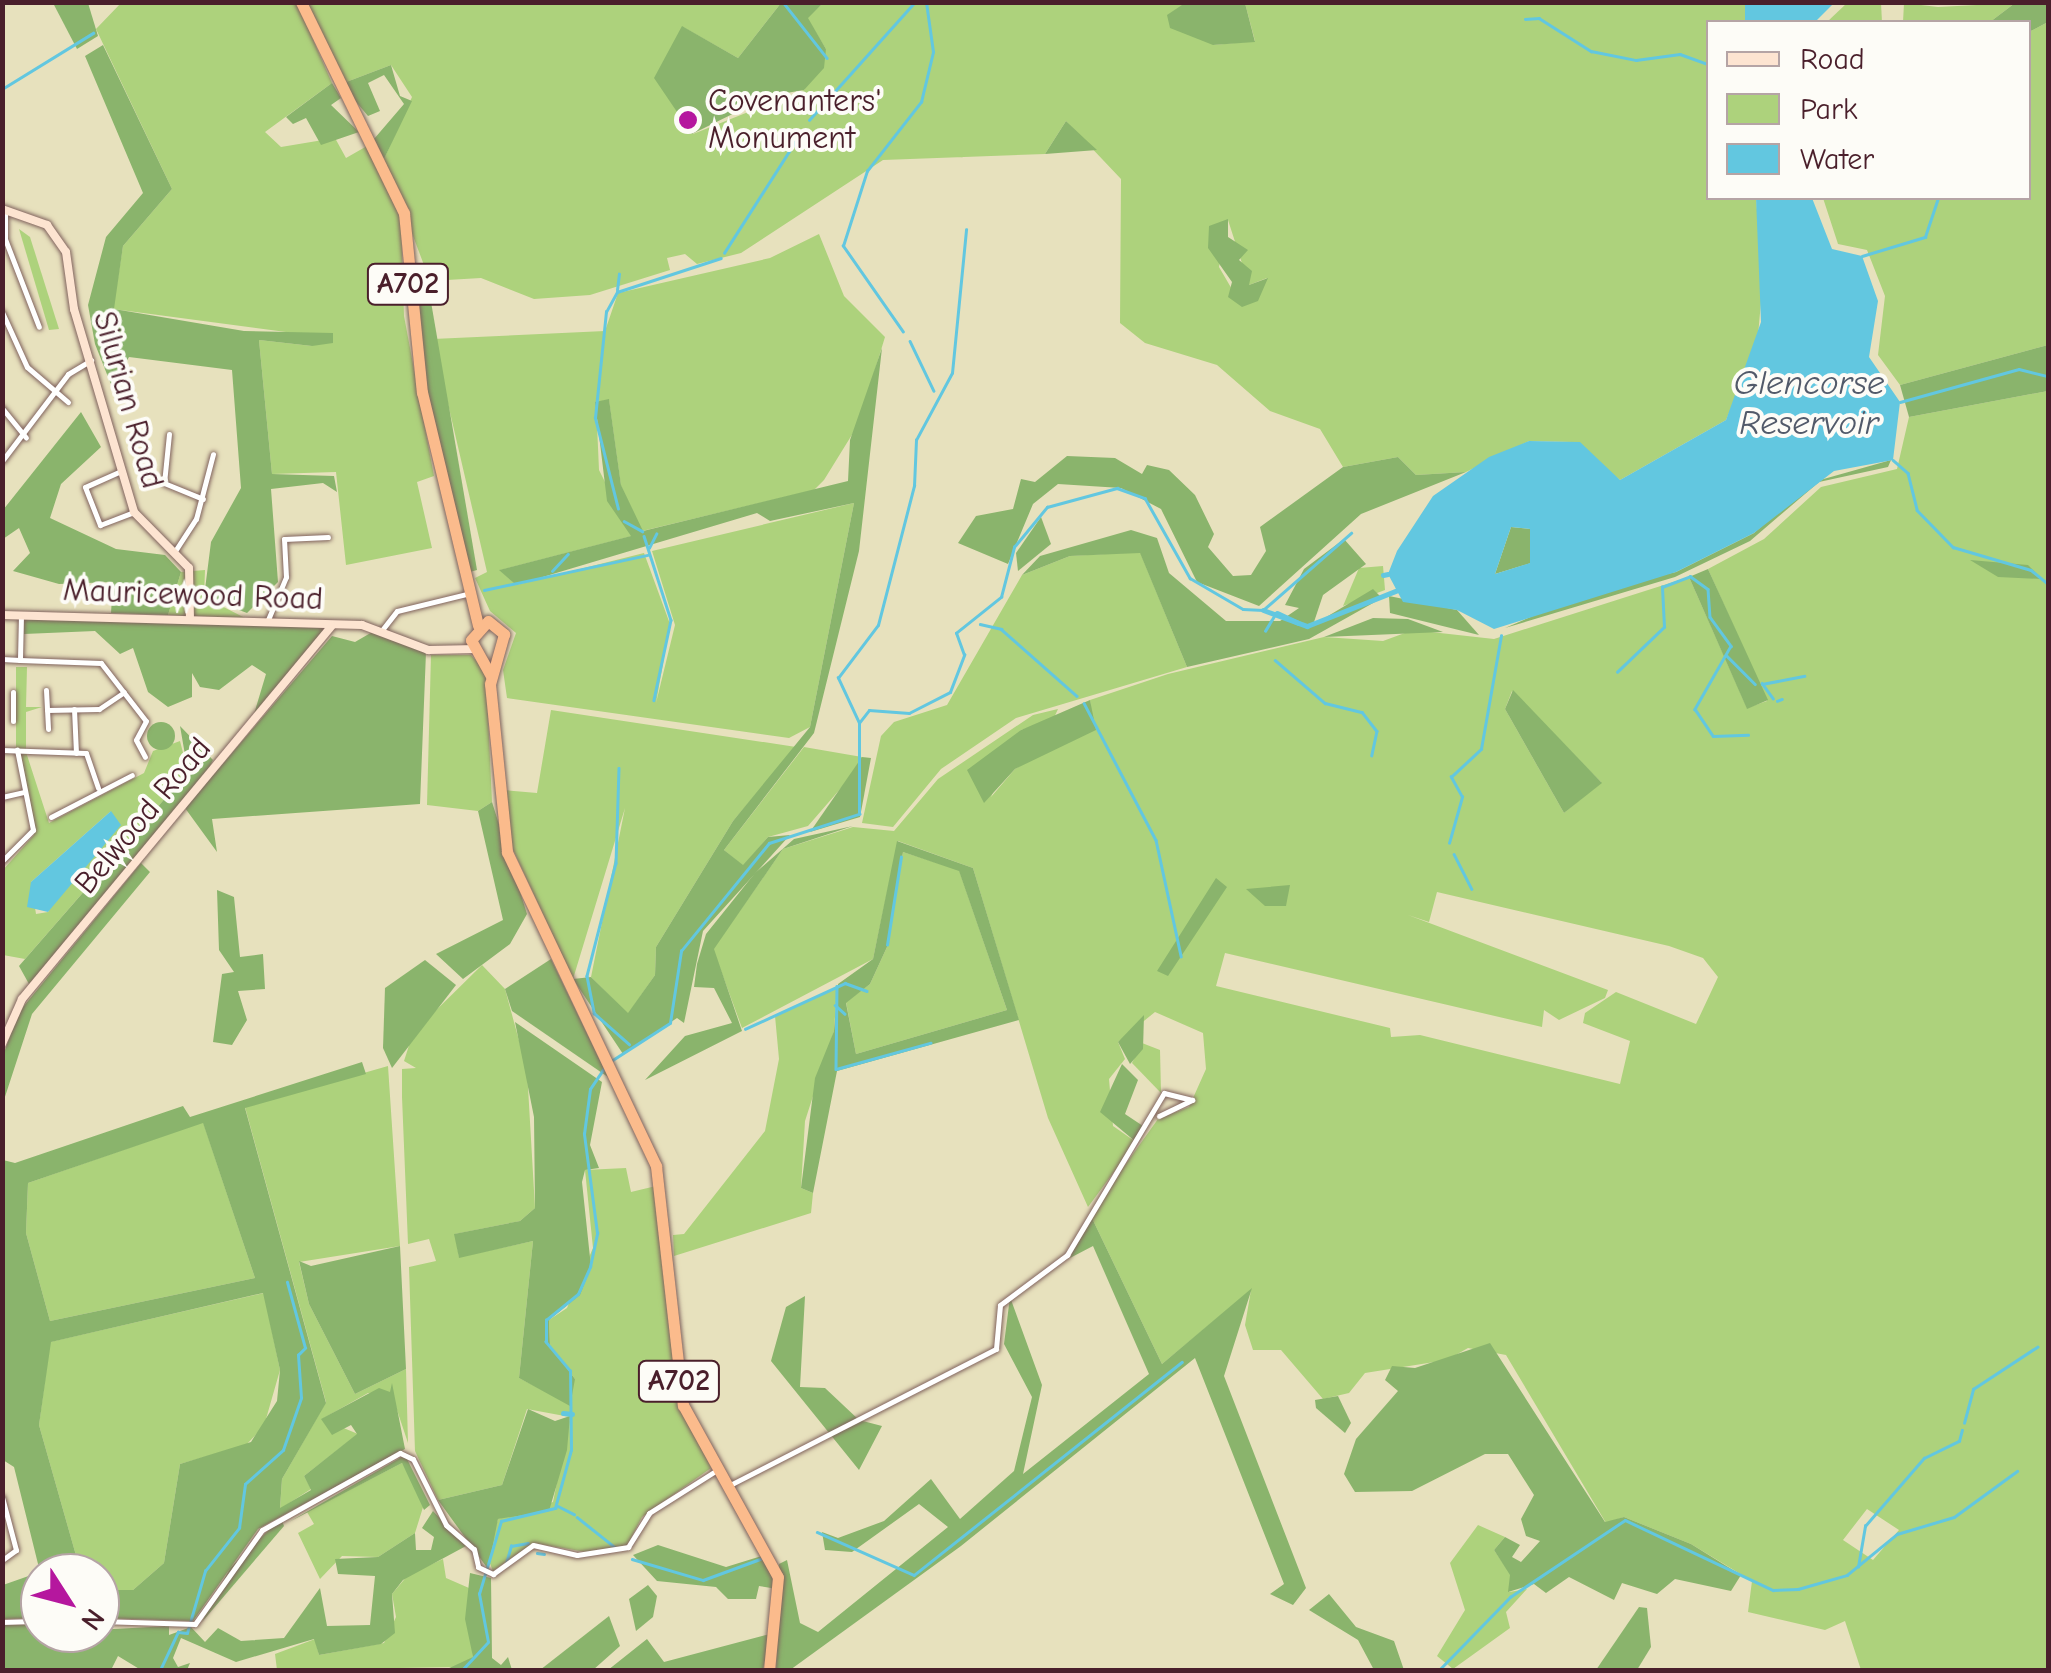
<!DOCTYPE html>
<html>
<head>
<meta charset="utf-8">
<style>
  body { margin:0 }
  #map { position:relative; width:2051px; height:1673px; overflow:hidden; background:#e7e1bd; font-family:"Comic Neue",sans-serif }
  div>[style] { position:absolute }
  .green>* { inset:0; background:#add27c }
  .forest>* { inset:0; background:#8ab46c }
  .round { border-radius:50% }
  .water>* { inset:0; background:#62c7e0 }
  .stream>* { height:2.5px; margin:-1.25px; padding:0 1.25px; transform-origin:1.25px; border-radius:1.25px; background:#62c7e0 }
  .canal>* { height:5px; margin:-2.5px; padding:0 2.5px; transform-origin:2.5px; border-radius:2.5px; background:#62c7e0 }
  .roads { filter:drop-shadow(0 0 2px #81635e) drop-shadow(0 0 2px #81635e) }
  .street>* { height:5px; margin:-2.5px; padding:0 2.5px; transform-origin:2.5px; border-radius:2.5px; background:#fff }
  .secondary>* { height:8px; margin:-4px; padding:0 4px; transform-origin:4px; border-radius:4px; background:#fde4d1 }
  .highway>* { height:11px; margin:-5.5px; padding:0 5.5px; transform-origin:5.5px; border-radius:5.5px; background:#fbbb8c }
  .dots>* { width:28px; height:28px; translate:-50% -50%; box-sizing:border-box; border:5px solid #fdfcf7; border-radius:50% }
  span { translate:-50% -50%; white-space:nowrap; text-align:center; line-height:1.15; -webkit-text-stroke:8px #fdfcf7; paint-order:stroke }
  .shield-label span { padding:2px 8px; background:#fdfcf7; border:2px solid; border-radius:8px; -webkit-text-stroke-width:0 }
  .shield-label { font-size:30px; color:#4a1f2b; font-weight:700 }
  .poi-label { font-size:32px; color:#4a1f2b }
  .left { translate:0 -50%; text-align:left }
  .street-label { font-size:32px; color:#4a1f2b }
  .water-label { font-size:35px; color:#525a6a; font-style:italic }
  .frame { position:absolute; inset:0; border:5px solid #4a1f2b; pointer-events:none }
  .legend { position:absolute; left:1706px; top:20px; width:325px; height:180px; box-sizing:border-box; background:#fdfcf7; border:2px solid #b5a4a5; margin:0; padding:12px 18px; list-style:none; font-size:30px; color:#4a1f2b }
  .legend li { display:flex; align-items:center; gap:20px; height:50px }
  .legend b { width:50px; border:2px solid #b5a4a5 }
  .north { position:absolute; left:20px; top:1553px; width:100px; height:100px; box-sizing:border-box; background:#fdfcf7; border:2px solid #b5a4a5; border-radius:50%; rotate:126deg; font-size:28px; font-weight:700; line-height:40px; text-align:center; color:#4a1f2b }
  .north::after { content:''; display:block; margin:auto; width:35px; height:45px; background:#b5179e; clip-path:polygon(50% 0,100% 100%,50% 72%,0 100%) }
</style>
</head>
<body>
<div id="map">
  <div class="green">
    <div style="clip-path:polygon(121px 3px,297px 3px,332px 83px,265px 132px,281px 147px,335px 138px,346px 158px,367px 146px,401px 219px,404px 316px,434px 476px,417px 482px,432px 548px,346px 565px,336px 472px,272px 474px,259px 340px,312px 346px,316px 336px,113px 309px,123px 246px,172px 189px,96px 29px)"></div>
    <div style="clip-path:polygon(evenodd,308px 3px,781px 3px,738px 58px,683px 27px,693px 134px,804px 90px,826px 49px,807px 18px,823px 3px,1185px 3px,1214px 45px,1255px 41px,1245px 3px,1745px 3px,1745px 22px,1708px 22px,1708px 198px,1756px 198px,1763px 279px,1757px 347px,1726px 420px,1620px 480px,1572px 442px,1529px 441px,1466px 472px,1416px 475px,1398px 457px,1343px 467px,1320px 429px,1270px 411px,1217px 365px,1145px 343px,1120px 323px,1121px 179px,1066px 121px,1045px 154px,883px 160px,741px 253px,697px 264px,685px 254px,667px 258px,670px 270px,590px 295px,534px 299px,481px 278px,430px 281px,384px 159px,412px 97px,391px 65px,341px 84px,308px 3px,1228px 220px,1249px 285px,1267px 278px,1257px 301px,1233px 291px,1219px 267px,1228px 220px)"></div>
    <div style="clip-path:polygon(1847px 3px,1881px 3px,1882px 22px,1827px 22px)"></div>
    <div style="clip-path:polygon(1904px 3px,1938px 7px,2015px 3px,1990px 22px,1903px 22px)"></div>
    <div style="clip-path:polygon(2048px 22px,2048px 345px,1900px 385px,1878px 355px,1885px 296px,1867px 250px,1838px 244px,1823px 198px,2028px 198px,2029px 32px)"></div>
    <div style="clip-path:polygon(19px 229px,30px 237px,59px 329px,49px 330px)"></div>
    <div style="clip-path:polygon(819px 234px,844px 296px,885px 337px,858px 425px,824px 480px,814px 490px,642px 531px,621px 486px,609px 400px,596px 402px,599px 470px,632px 536px,500px 570px,516px 585px,644px 553px,670px 624px,656px 703px,675px 625px,652px 551px,854px 503px,810px 727px,789px 738px,507px 698px,503px 670px,516px 633px,490px 611px,475px 578px,487px 572px,433px 339px,605px 331px,618px 293px,770px 258px)"></div>
    <div style="clip-path:polygon(evenodd,2048px 391px,2048px 1670px,1861px 1670px,1845px 1621px,1825px 1630px,1748px 1612px,1752px 1581px,1691px 1544px,1624px 1517px,1606px 1523px,1506px 1355px,1468px 1348px,1447px 1360px,1365px 1373px,1349px 1393px,1323px 1399px,1281px 1350px,1253px 1350px,1245px 1325px,1251px 1290px,1162px 1364px,1090px 1214px,1158px 1119px,1189px 1107px,1206px 1069px,1203px 1033px,1155px 1012px,1118px 1042px,1125px 1059px,1109px 1079px,1113px 1126px,1136px 1142px,1088px 1207px,1048px 1118px,973px 868px,898px 841px,873px 959px,742px 1028px,713px 949px,783px 849px,853px 827px,894px 831px,938px 779px,1033px 715px,1058px 709px,1053px 720px,1021px 730px,991px 797px,1015px 769px,1092px 721px,1090px 700px,1168px 674px,1324px 637px,1383px 641px,1413px 630px,1494px 639px,1689px 577px,1747px 708px,1767px 701px,1708px 569px,1764px 539px,1821px 487px,1897px 469px,1909px 417px,2048px 391px,1512px 691px,1601px 782px,1564px 813px,1505px 709px,1512px 691px,2048px 391px,1437px 892px,1669px 946px,1703px 958px,1718px 977px,1696px 1024px,1616px 992px,1585px 1013px,1583px 1023px,1630px 1041px,1620px 1084px,1420px 1035px,1391px 1037px,1390px 1028px,1216px 986px,1225px 953px,1542px 1027px,1544px 1010px,1559px 1020px,1605px 998px,1608px 990px,1408px 915px,1429px 922px,1437px 892px,2048px 391px,1867px 1509px,1899px 1530px,1873px 1560px,1843px 1540px,1867px 1509px)"></div>
    <div style="clip-path:polygon(1140px 552px,1187px 667px,1016px 718px,941px 769px,893px 827px,862px 823px,881px 736px,894px 722px,947px 705px,1022px 575px,1070px 556px)"></div>
    <div style="clip-path:polygon(1383px 566px,1385px 590px,1343px 606px,1359px 568px)"></div>
    <div style="clip-path:polygon(205px 570px,204px 597px,247px 619px,168px 615px,181px 572px)"></div>
    <div style="clip-path:polygon(431px 655px,471px 655px,486px 672px,492px 802px,478px 811px,427px 805px)"></div>
    <div style="clip-path:polygon(evenodd,16px 667px,27px 667px,26px 707px,42px 707px,26px 712px,26px 752px,49px 823px,144px 773px,153px 751px,180px 741px,188px 772px,25px 959px,3px 955px,3px 870px,34px 835px,16px 756px,16px 667px,111px 811px,48px 912px,36px 914px,31px 882px,111px 811px)"></div>
    <div style="clip-path:polygon(551px 710px,796px 747px,733px 821px,656px 947px,655px 975px,628px 1014px,591px 977px,625px 808px,573px 979px,510px 843px,503px 790px,537px 793px)"></div>
    <div style="clip-path:polygon(804px 747px,862px 757px,861px 765px,808px 826px,768px 837px,743px 866px,724px 850px)"></div>
    <div style="clip-path:polygon(903px 852px,959px 870px,1007px 1010px,856px 1054px,846px 1002px,870px 984px,887px 947px)"></div>
    <div style="clip-path:polygon(482px 965px,505px 989px,527px 1070px,535px 1208px,520px 1221px,455px 1234px,459px 1257px,533px 1241px,519px 1378px,550px 1394px,575px 1379px,550px 1346px,549px 1320px,567px 1308px,593px 1248px,585px 1170px,626px 1168px,631px 1192px,656px 1186px,677px 1394px,711px 1468px,642px 1517px,627px 1546px,592px 1553px,533px 1543px,493px 1571px,487px 1556px,498px 1519px,553px 1502px,570px 1417px,527px 1409px,502px 1485px,438px 1500px,415px 1451px,409px 1267px,436px 1261px,429px 1239px,408px 1244px,402px 1097px,402px 1069px,416px 1068px,404px 1061px,413px 1033px)"></div>
    <div style="clip-path:polygon(837px 987px,834px 1031px,805px 1121px,801px 1188px,813px 1193px,811px 1213px,674px 1256px,673px 1235px,684px 1234px,765px 1131px,779px 1059px,775px 1016px)"></div>
    <div style="clip-path:polygon(1142px 1043px,1160px 1050px,1161px 1093px,1132px 1063px)"></div>
    <div style="clip-path:polygon(388px 1066px,400px 1246px,299px 1262px,309px 1304px,355px 1394px,406px 1369px,408px 1443px,391px 1392px,368px 1393px,322px 1419px,358px 1434px,304px 1476px,311px 1489px,280px 1509px,282px 1479px,326px 1402px,245px 1107px)"></div>
    <div style="clip-path:polygon(203px 1122px,255px 1278px,50px 1321px,26px 1233px,28px 1183px)"></div>
    <div style="clip-path:polygon(264px 1293px,280px 1370px,264px 1426px,246px 1445px,180px 1464px,164px 1563px,133px 1590px,100px 1590px,100px 1573px,81px 1573px,39px 1425px,50px 1342px)"></div>
    <div style="clip-path:polygon(402px 1463px,424px 1504px,415px 1533px,378px 1557px,342px 1556px,320px 1579px,298px 1533px,314px 1524px,307px 1512px)"></div>
    <div style="clip-path:polygon(1478px 1525px,1505px 1537px,1494px 1550px,1511px 1575px,1509px 1592px,1527px 1589px,1506px 1612px,1510px 1628px,1453px 1669px,1437px 1656px,1465px 1610px,1450px 1563px)"></div>
    <div style="clip-path:polygon(443px 1559px,446px 1578px,469px 1588px,473px 1657px,459px 1667px,277px 1670px,275px 1654px,315px 1639px,319px 1655px,384px 1643px,396px 1617px,392px 1594px,408px 1575px)"></div>
  </div>
  <div class="forest">
    <div style="clip-path:polygon(53px 3px,88px 3px,98px 36px,77px 49px)"></div>
    <div style="clip-path:polygon(781px 3px,823px 3px,808px 18px,826px 49px,824px 68px,804px 90px,769px 96px,692px 134px,654px 78px,682px 26px,738px 58px)"></div>
    <div style="clip-path:polygon(1185px 3px,1245px 3px,1255px 42px,1213px 45px,1170px 28px,1167px 15px)"></div>
    <div style="clip-path:polygon(2015px 3px,2048px 3px,2048px 22px,2029px 32px,2028px 22px,1990px 22px)"></div>
    <div style="clip-path:polygon(103px 45px,172px 189px,123px 246px,114px 309px,244px 331px,333px 333px,333px 343px,312px 346px,259px 340px,272px 474px,334px 476px,337px 492px,323px 483px,271px 489px,278px 582px,247px 613px,204px 597px,211px 542px,241px 488px,232px 370px,129px 357px,112px 387px,95px 344px,88px 305px,106px 237px,143px 193px,85px 56px)"></div>
    <div style="clip-path:polygon(391px 65px,400px 96px,412px 101px,384px 159px,374px 139px,404px 104px,384px 75px,368px 83px,380px 111px,368px 116px,341px 84px)"></div>
    <div style="clip-path:polygon(332px 83px,341px 98px,331px 105px,359px 132px,321px 145px,306px 118px,293px 124px,286px 117px)"></div>
    <div style="clip-path:polygon(1066px 121px,1085px 139px,1097px 150px,1045px 154px)"></div>
    <div style="clip-path:polygon(1228px 219px,1228px 237px,1248px 250px,1239px 260px,1252px 271px,1249px 285px,1268px 278px,1258px 301px,1242px 307px,1228px 297px,1232px 282px,1208px 248px,1209px 226px)"></div>
    <div style="clip-path:polygon(430px 296px,477px 570px,470px 572px,433px 440px,417px 308px)"></div>
    <div style="clip-path:polygon(2048px 345px,2048px 391px,1909px 417px,1900px 385px)"></div>
    <div style="clip-path:polygon(882px 348px,859px 551px,814px 733px,724px 850px,743px 865px,768px 837px,790px 835px,703px 931px,684px 1023px,677px 1018px,623px 1054px,573px 979px,591px 977px,628px 1013px,655px 975px,656px 947px,733px 821px,810px 727px,854px 503px,770px 521px,757px 513px,516px 585px,499px 570px,631px 536px,607px 501px,595px 402px,609px 399px,621px 485px,643px 531px,848px 481px,850px 440px)"></div>
    <div style="clip-path:polygon(81px 412px,101px 447px,61px 484px,50px 518px,116px 549px,165px 555px,181px 572px,168px 615px,111px 613px,113px 582px,59px 584px,13px 571px,30px 553px,19px 528px,3px 539px,3px 510px)"></div>
    <div style="clip-path:polygon(1067px 456px,1115px 458px,1142px 474px,1147px 465px,1169px 470px,1195px 495px,1214px 534px,1208px 547px,1233px 576px,1251px 575px,1266px 551px,1260px 527px,1343px 467px,1398px 457px,1416px 475px,1466px 472px,1361px 514px,1259px 606px,1197px 582px,1161px 509px,1121px 488px,1058px 484px,1033px 504px,1008px 564px,958px 543px,976px 516px,1013px 509px,1021px 479px,1035px 482px)"></div>
    <div style="clip-path:polygon(1891px 460px,1888px 467px,1819px 482px,1750px 541px,1675px 577px,1505px 628px,1589px 592px,1676px 572px,1754px 533px,1813px 482px)"></div>
    <div style="clip-path:polygon(1041px 517px,1051px 544px,1018px 571px,1016px 553px)"></div>
    <div style="clip-path:polygon(1511px 527px,1530px 529px,1531px 563px,1495px 574px)"></div>
    <div style="clip-path:polygon(1131px 530px,1157px 538px,1169px 573px,1226px 621px,1280px 621px,1299px 608px,1285px 605px,1304px 569px,1344px 539px,1366px 564px,1323px 595px,1313px 625px,1373px 589px,1382px 598px,1309px 639px,1187px 667px,1140px 553px,1070px 556px,1022px 575px,1040px 556px)"></div>
    <div style="clip-path:polygon(1970px 560px,2028px 565px,2042px 579px,1998px 577px)"></div>
    <div style="clip-path:polygon(1708px 569px,1768px 700px,1747px 709px,1689px 577px)"></div>
    <div style="clip-path:polygon(1389px 596px,1457px 610px,1479px 635px,1390px 613px)"></div>
    <div style="clip-path:polygon(24px 617px,115px 619px,326px 628px,254px 714px,266px 674px,252px 665px,219px 690px,200px 687px,192px 673px,192px 697px,168px 707px,148px 692px,133px 648px,120px 654px,95px 631px,24px 634px)"></div>
    <div style="clip-path:polygon(1373px 618px,1408px 619px,1443px 632px,1324px 637px)"></div>
    <div style="clip-path:polygon(374px 631px,426px 652px,420px 804px,212px 819px,217px 852px,185px 808px,332px 636px,355px 642px)"></div>
    <div style="clip-path:polygon(1513px 690px,1602px 783px,1564px 813px,1505px 709px)"></div>
    <div style="clip-path:polygon(1090px 700px,1096px 730px,1015px 769px,984px 803px,967px 770px,1021px 730px)"></div>
    <div class="round" style="left:147px;top:722px;width:28px;height:28px"></div>
    <div style="clip-path:polygon(180px 726px,213px 760px,205px 776px,29px 984px,19px 966px,188px 772px)"></div>
    <div style="clip-path:polygon(862px 757px,871px 758px,860px 817px,810px 832px)"></div>
    <div style="clip-path:polygon(492px 802px,527px 914px,510px 944px,463px 979px,436px 954px,503px 920px,478px 811px)"></div>
    <div style="clip-path:polygon(853px 826px,783px 849px,714px 949px,742px 1031px,645px 1080px,685px 1036px,732px 1023px,714px 988px,694px 987px,697px 964px,706px 934px,755px 873px,794px 839px)"></div>
    <div style="clip-path:polygon(evenodd,897px 841px,973px 868px,1019px 1020px,837px 1071px,813px 1193px,801px 1188px,815px 1078px,834px 1031px,838px 984px,873px 959px,897px 841px,903px 852px,959px 871px,1007px 1010px,856px 1054px,846px 1003px,870px 984px,887px 947px,903px 852px)"></div>
    <div style="clip-path:polygon(141px 863px,150px 872px,32px 1014px,3px 1103px,2px 1058px,19px 1012px)"></div>
    <div style="clip-path:polygon(1216px 878px,1227px 887px,1221px 896px,1168px 976px,1157px 971px)"></div>
    <div style="clip-path:polygon(1290px 885px,1286px 906px,1265px 906px,1246px 889px)"></div>
    <div style="clip-path:polygon(217px 890px,234px 897px,240px 957px,263px 954px,265px 989px,238px 991px,247px 1020px,232px 1045px,213px 1042px,222px 974px,234px 972px,219px 950px)"></div>
    <div style="clip-path:polygon(551px 959px,608px 1077px,512px 1011px,505px 989px)"></div>
    <div style="clip-path:polygon(425px 960px,456px 985px,392px 1068px,383px 1048px,385px 988px)"></div>
    <div style="clip-path:polygon(1144px 1015px,1143px 1049px,1130px 1064px,1118px 1042px)"></div>
    <div style="clip-path:polygon(515px 1022px,602px 1082px,590px 1145px,599px 1168px,585px 1170px,582px 1182px,591px 1267px,580px 1295px,549px 1320px,550px 1346px,575px 1379px,570px 1406px,519px 1378px,533px 1241px,459px 1258px,454px 1234px,520px 1221px,535px 1208px,534px 1117px)"></div>
    <div style="clip-path:polygon(evenodd,362px 1062px,366px 1074px,245px 1108px,326px 1403px,282px 1479px,280px 1508px,311px 1490px,304px 1476px,357px 1434px,351px 1425px,332px 1435px,321px 1419px,379px 1388px,390px 1392px,392px 1383px,405px 1449px,258px 1529px,193px 1621px,100px 1618px,100px 1590px,133px 1590px,164px 1563px,180px 1464px,251px 1442px,277px 1401px,280px 1370px,263px 1293px,51px 1342px,39px 1425px,81px 1573px,40px 1573px,40px 1618px,3px 1619px,3px 1585px,40px 1572px,14px 1467px,3px 1460px,3px 1160px,15px 1163px,183px 1106px,190px 1117px,362px 1062px,203px 1123px,255px 1278px,50px 1321px,26px 1233px,28px 1183px,203px 1123px)"></div>
    <div style="clip-path:polygon(1122px 1064px,1138px 1080px,1125px 1114px,1146px 1128px,1136px 1142px,1100px 1112px)"></div>
    <div style="clip-path:polygon(1090px 1214px,1162px 1364px,1252px 1288px,1224px 1376px,1306px 1588px,1293px 1605px,1270px 1594px,1284px 1584px,1195px 1358px,961px 1546px,790px 1670px,776px 1670px,779px 1564px,787px 1560px,800px 1623px,818px 1632px,948px 1527px,919px 1504px,852px 1552px,825px 1550px,822px 1532px,838px 1538px,884px 1521px,931px 1479px,960px 1519px,1014px 1471px,1032px 1397px,1004px 1344px,1010px 1297px,1042px 1385px,1023px 1474px,1149px 1374px,1093px 1246px,1070px 1258px)"></div>
    <div style="clip-path:polygon(400px 1246px,406px 1369px,355px 1394px,309px 1304px,299px 1261px,311px 1266px)"></div>
    <div style="clip-path:polygon(805px 1296px,800px 1387px,825px 1388px,859px 1420px,882px 1426px,859px 1470px,771px 1361px,786px 1307px)"></div>
    <div style="clip-path:polygon(1490px 1343px,1605px 1522px,1624px 1517px,1691px 1544px,1741px 1575px,1731px 1591px,1675px 1579px,1657px 1594px,1622px 1583px,1614px 1600px,1569px 1577px,1546px 1593px,1534px 1584px,1508px 1592px,1510px 1575px,1494px 1550px,1505px 1537px,1520px 1545px,1512px 1557px,1521px 1562px,1540px 1541px,1526px 1536px,1521px 1519px,1534px 1495px,1508px 1454px,1485px 1454px,1412px 1491px,1355px 1492px,1344px 1474px,1356px 1439px,1398px 1391px,1385px 1380px,1392px 1366px,1415px 1368px)"></div>
    <div style="clip-path:polygon(1338px 1396px,1351px 1423px,1345px 1433px,1316px 1408px,1315px 1400px)"></div>
    <div style="clip-path:polygon(528px 1409px,555px 1421px,570px 1416px,567px 1450px,549px 1511px,498px 1519px,488px 1569px,438px 1500px,502px 1485px)"></div>
    <div style="clip-path:polygon(405px 1455px,430px 1505px,424px 1510px,402px 1463px,289px 1522px)"></div>
    <div style="clip-path:polygon(433px 1511px,466px 1546px,403px 1580px,392px 1594px,395px 1633px,381px 1644px,319px 1655px,314px 1639px,236px 1662px,181px 1638px,173px 1658px,178px 1667px,190px 1663px,187px 1670px,141px 1670px,118px 1656px,111px 1670px,3px 1670px,3px 1625px,40px 1625px,40px 1633px,169px 1626px,169px 1635px,191px 1627px,205px 1642px,218px 1628px,241px 1641px,284px 1638px,320px 1588px,327px 1626px,370px 1625px,375px 1576px,338px 1574px,335px 1559px,378px 1557px,415px 1533px,416px 1550px,431px 1550px,434px 1537px,422px 1528px)"></div>
    <div style="clip-path:polygon(281px 1518px,284px 1526px,202px 1622px,230px 1568px)"></div>
    <div style="clip-path:polygon(658px 1545px,726px 1567px,765px 1555px,777px 1589px,759px 1586px,756px 1599px,728px 1599px,716px 1587px,657px 1581px,633px 1555px)"></div>
    <div style="clip-path:polygon(470px 1573px,491px 1578px,492px 1658px,501px 1665px,508px 1657px,512px 1670px,445px 1670px,473px 1657px,465px 1619px)"></div>
    <div style="clip-path:polygon(648px 1585px,657px 1596px,653px 1617px,636px 1631px,629px 1599px)"></div>
    <div style="clip-path:polygon(1329px 1594px,1356px 1627px,1394px 1641px,1404px 1670px,1374px 1670px,1358px 1640px,1309px 1610px)"></div>
    <div style="clip-path:polygon(1639px 1607px,1647px 1608px,1651px 1647px,1637px 1670px,1596px 1670px)"></div>
    <div style="clip-path:polygon(609px 1616px,620px 1646px,593px 1670px,540px 1670px)"></div>
    <div style="clip-path:polygon(770px 1634px,763px 1670px,608px 1670px,647px 1639px,664px 1662px)"></div>
  </div>
  <div class="water">
    <div style="clip-path:polygon(1745px 3px,1745px 2px,1834px 3px,1815px 22px,1745px 22px)"></div>
    <div style="clip-path:polygon(evenodd,1756px 198px,1812px 198px,1832px 249px,1862px 256px,1878px 301px,1869px 357px,1900px 402px,1893px 460px,1834px 471px,1754px 533px,1676px 572px,1494px 629px,1457px 610px,1403px 602px,1388px 574px,1397px 551px,1433px 496px,1489px 457px,1529px 441px,1580px 442px,1620px 480px,1726px 420px,1761px 322px,1756px 198px,1511px 527px,1530px 529px,1530px 563px,1495px 574px,1511px 527px)"></div>
    <div style="clip-path:polygon(111px 811px,121px 825px,48px 912px,27px 907px,31px 882px)"></div>
  </div>
  <div class="stream">
    <div style="left:783px;top:2px;width:71px;rotate:51.8deg"></div>
    <div style="left:1525px;top:19px;width:14px;rotate:-4deg"></div>
    <div style="left:1539px;top:18px;width:62px;rotate:32.4deg"></div>
    <div style="left:1591px;top:51px;width:46px;rotate:11.3deg"></div>
    <div style="left:1636px;top:60px;width:44px;rotate:-7.8deg"></div>
    <div style="left:1680px;top:54px;width:30px;rotate:20deg"></div>
    <div style="left:2px;top:89px;width:107px;rotate:-31.6deg"></div>
    <div style="left:809px;top:120px;width:159px;rotate:-48.1deg"></div>
    <div style="left:724px;top:253px;width:141px;rotate:-57.4deg"></div>
    <div style="left:1862px;top:256px;width:66px;rotate:-16.8deg"></div>
    <div style="left:1925px;top:237px;width:41px;rotate:-71.6deg"></div>
    <div style="left:617px;top:290px;width:16px;rotate:-83deg"></div>
    <div style="left:903px;top:332px;width:105px;rotate:-124.9deg"></div>
    <div style="left:843px;top:246px;width:79px;rotate:-72.3deg"></div>
    <div style="left:867px;top:171px;width:88px;rotate:-52deg"></div>
    <div style="left:921px;top:102px;width:51px;rotate:-76.5deg"></div>
    <div style="left:933px;top:52px;width:50px;rotate:-98deg"></div>
    <div style="left:910px;top:341px;width:55px;rotate:64.4deg"></div>
    <div style="left:1900px;top:402px;width:123px;rotate:-15.5deg"></div>
    <div style="left:2019px;top:369px;width:30px;rotate:14deg"></div>
    <div style="left:1893px;top:460px;width:20px;rotate:41deg"></div>
    <div style="left:1908px;top:473px;width:38px;rotate:76deg"></div>
    <div style="left:1917px;top:510px;width:52px;rotate:45.8deg"></div>
    <div style="left:1953px;top:547px;width:81px;rotate:16.4deg"></div>
    <div style="left:2031px;top:570px;width:22px;rotate:39deg"></div>
    <div style="left:618px;top:509px;width:94px;rotate:-104.2deg"></div>
    <div style="left:595px;top:418px;width:107px;rotate:-84.1deg"></div>
    <div style="left:606px;top:312px;width:23px;rotate:-61deg"></div>
    <div style="left:617px;top:292px;width:109px;rotate:-18.1deg"></div>
    <div style="left:624px;top:521px;width:21px;rotate:29deg"></div>
    <div style="left:644px;top:536px;width:88px;rotate:72.2deg"></div>
    <div style="left:671px;top:620px;width:82px;rotate:102deg"></div>
    <div style="left:649px;top:548px;width:16px;rotate:-63deg"></div>
    <div style="left:552px;top:571px;width:23px;rotate:-47deg"></div>
    <div style="left:484px;top:590px;width:167px;rotate:-12.1deg"></div>
    <div style="left:980px;top:624px;width:22px;rotate:13deg"></div>
    <div style="left:1001px;top:629px;width:101px;rotate:41.4deg"></div>
    <div style="left:1265px;top:631px;width:21px;rotate:-59deg"></div>
    <div style="left:1726px;top:655px;width:41px;rotate:45deg"></div>
    <div style="left:1275px;top:660px;width:66px;rotate:40.7deg"></div>
    <div style="left:1325px;top:703px;width:38px;rotate:14deg"></div>
    <div style="left:1362px;top:712px;width:24px;rotate:52deg"></div>
    <div style="left:1377px;top:731px;width:25px;rotate:102deg"></div>
    <div style="left:1617px;top:672px;width:65px;rotate:-43.8deg"></div>
    <div style="left:1664px;top:627px;width:40px;rotate:-92.9deg"></div>
    <div style="left:1662px;top:587px;width:30px;rotate:-21deg"></div>
    <div style="left:1690px;top:576px;width:22px;rotate:36deg"></div>
    <div style="left:1708px;top:589px;width:28px;rotate:86deg"></div>
    <div style="left:1710px;top:617px;width:36px;rotate:54deg"></div>
    <div style="left:1731px;top:646px;width:73px;rotate:119.7deg"></div>
    <div style="left:1695px;top:709px;width:32px;rotate:56deg"></div>
    <div style="left:1713px;top:736px;width:35px;rotate:-2deg"></div>
    <div style="left:1773px;top:699px;width:19px;rotate:-126deg"></div>
    <div style="left:1762px;top:684px;width:43px;rotate:-10.8deg"></div>
    <div style="left:1777px;top:701px;width:5px;rotate:-22deg"></div>
    <div style="left:1084px;top:703px;width:155px;rotate:62.3deg"></div>
    <div style="left:1156px;top:840px;width:119px;rotate:77.8deg"></div>
    <div style="left:859px;top:723px;width:50px;rotate:-115deg"></div>
    <div style="left:838px;top:678px;width:66px;rotate:-53deg"></div>
    <div style="left:878px;top:625px;width:144px;rotate:-75.5deg"></div>
    <div style="left:914px;top:486px;width:46px;rotate:-87.5deg"></div>
    <div style="left:916px;top:440px;width:76px;rotate:-61.8deg"></div>
    <div style="left:952px;top:373px;width:144px;rotate:-84.4deg"></div>
    <div style="left:619px;top:768px;width:95px;rotate:91.8deg"></div>
    <div style="left:616px;top:863px;width:117px;rotate:104.4deg"></div>
    <div style="left:587px;top:976px;width:38px;rotate:79deg"></div>
    <div style="left:594px;top:1013px;width:47px;rotate:41.5deg"></div>
    <div style="left:1449px;top:843px;width:48px;rotate:-74.2deg"></div>
    <div style="left:1462px;top:797px;width:23px;rotate:-119deg"></div>
    <div style="left:1451px;top:777px;width:41px;rotate:-43deg"></div>
    <div style="left:1481px;top:749px;width:115px;rotate:-80deg"></div>
    <div style="left:1454px;top:854px;width:39px;rotate:63deg"></div>
    <div style="left:887px;top:945px;width:89px;rotate:-81deg"></div>
    <div style="left:837px;top:986px;width:83px;rotate:90.7deg"></div>
    <div style="left:836px;top:1069px;width:98px;rotate:-15.5deg"></div>
    <div style="left:835px;top:1005px;width:13px;rotate:42deg"></div>
    <div style="left:745px;top:1029px;width:110px;rotate:-24.7deg"></div>
    <div style="left:845px;top:983px;width:23px;rotate:20deg"></div>
    <div style="left:611px;top:1061px;width:70px;rotate:-32.8deg"></div>
    <div style="left:670px;top:1023px;width:73px;rotate:-81.3deg"></div>
    <div style="left:681px;top:951px;width:139px;rotate:-50.8deg"></div>
    <div style="left:769px;top:843px;width:95px;rotate:-17.9deg"></div>
    <div style="left:859px;top:814px;width:91px;rotate:-90deg"></div>
    <div style="left:859px;top:723px;width:16px;rotate:-52deg"></div>
    <div style="left:869px;top:710px;width:40px;rotate:4.3deg"></div>
    <div style="left:909px;top:713px;width:46px;rotate:-27.1deg"></div>
    <div style="left:950px;top:692px;width:40px;rotate:-69deg"></div>
    <div style="left:964px;top:655px;width:23px;rotate:-110deg"></div>
    <div style="left:956px;top:633px;width:58px;rotate:-38.7deg"></div>
    <div style="left:1001px;top:597px;width:52px;rotate:-75.4deg"></div>
    <div style="left:1014px;top:547px;width:52px;rotate:-50.5deg"></div>
    <div style="left:1047px;top:507px;width:73px;rotate:-15.2deg"></div>
    <div style="left:1117px;top:488px;width:30px;rotate:20deg"></div>
    <div style="left:1145px;top:498px;width:92px;rotate:60.6deg"></div>
    <div style="left:1190px;top:578px;width:61px;rotate:30.3deg"></div>
    <div style="left:1243px;top:609px;width:20px;rotate:3deg"></div>
    <div style="left:1263px;top:610px;width:117px;rotate:-41.2deg"></div>
    <div style="left:1964px;top:1423px;width:35px;rotate:-75deg"></div>
    <div style="left:1973px;top:1389px;width:77px;rotate:-33.3deg"></div>
    <div style="left:558px;top:1506px;width:18px;rotate:27deg"></div>
    <div style="left:577px;top:1517px;width:50px;rotate:38.5deg"></div>
    <div style="left:817px;top:1532px;width:106px;rotate:23.9deg"></div>
    <div style="left:914px;top:1575px;width:342px;rotate:-38.5deg"></div>
    <div style="left:537px;top:1553px;width:7px;rotate:8deg"></div>
    <div style="left:632px;top:1559px;width:74px;rotate:16.5deg"></div>
    <div style="left:703px;top:1580px;width:61px;rotate:-20.2deg"></div>
    <div style="left:506px;top:1563px;width:18px;rotate:-74deg"></div>
    <div style="left:511px;top:1546px;width:17px;rotate:-10deg"></div>
    <div style="left:1858px;top:1567px;width:42px;rotate:-80.3deg"></div>
    <div style="left:1865px;top:1526px;width:90px;rotate:-49.1deg"></div>
    <div style="left:1924px;top:1458px;width:39px;rotate:-26deg"></div>
    <div style="left:1959px;top:1441px;width:11px;rotate:-75deg"></div>
    <div style="left:160px;top:1670px;width:42px;rotate:-64.7deg"></div>
    <div style="left:178px;top:1632px;width:9px;rotate:6deg"></div>
    <div style="left:187px;top:1633px;width:65px;rotate:-73.8deg"></div>
    <div style="left:205px;top:1571px;width:55px;rotate:-51.7deg"></div>
    <div style="left:239px;top:1528px;width:44px;rotate:-82.2deg"></div>
    <div style="left:245px;top:1484px;width:51px;rotate:-41.8deg"></div>
    <div style="left:283px;top:1450px;width:55px;rotate:-70.9deg"></div>
    <div style="left:301px;top:1398px;width:43px;rotate:-94deg"></div>
    <div style="left:298px;top:1355px;width:10px;rotate:-45deg"></div>
    <div style="left:305px;top:1348px;width:68px;rotate:-105.3deg"></div>
    <div style="left:462px;top:1670px;width:38px;rotate:-47deg"></div>
    <div style="left:488px;top:1642px;width:49px;rotate:-100.6deg"></div>
    <div style="left:479px;top:1594px;width:76px;rotate:-73.2deg"></div>
    <div style="left:501px;top:1521px;width:56px;rotate:-13.5deg"></div>
    <div style="left:555px;top:1508px;width:60px;rotate:-74.6deg"></div>
    <div style="left:571px;top:1450px;width:79px;rotate:-90.7deg"></div>
    <div style="left:570px;top:1371px;width:38px;rotate:-130deg"></div>
    <div style="left:546px;top:1342px;width:22px;rotate:-90deg"></div>
    <div style="left:546px;top:1320px;width:41px;rotate:-39.1deg"></div>
    <div style="left:578px;top:1294px;width:30px;rotate:-66deg"></div>
    <div style="left:590px;top:1267px;width:35px;rotate:-78deg"></div>
    <div style="left:597px;top:1233px;width:100px;rotate:-97.5deg"></div>
    <div style="left:584px;top:1134px;width:45px;rotate:-82.4deg"></div>
    <div style="left:590px;top:1089px;width:27px;rotate:-56deg"></div>
    <div style="left:1439px;top:1670px;width:102px;rotate:-45.8deg"></div>
    <div style="left:1510px;top:1597px;width:138px;rotate:-33.8deg"></div>
    <div style="left:1625px;top:1520px;width:164px;rotate:25.3deg"></div>
    <div style="left:1773px;top:1590px;width:25px;rotate:-2deg"></div>
    <div style="left:1798px;top:1589px;width:51px;rotate:-15.9deg"></div>
    <div style="left:1847px;top:1575px;width:65px;rotate:-39.4deg"></div>
    <div style="left:1897px;top:1534px;width:59px;rotate:-16.6deg"></div>
    <div style="left:1954px;top:1517px;width:78px;rotate:-36.1deg"></div>
  </div>
  <div class="canal">
    <div style="left:1383px;top:575px;width:5px;rotate:-11deg"></div>
    <div style="left:1263px;top:610px;width:47px;rotate:20deg"></div>
    <div style="left:1307px;top:626px;width:98px;rotate:-21.6deg"></div>
    <div style="left:1277px;top:613px;width:23px;rotate:25deg"></div>
    <div style="left:563px;top:1413px;width:9px;rotate:6deg"></div>
  </div>
  <div class="roads">
    <div class="street">
      <div style="left:5px;top:210px;width:29px;rotate:90deg"></div>
      <div style="left:5px;top:239px;width:94px;rotate:68.9deg"></div>
      <div style="left:2px;top:312px;width:60px;rotate:65.6deg"></div>
      <div style="left:27px;top:367px;width:54px;rotate:40.5deg"></div>
      <div style="left:2px;top:408px;width:38px;rotate:51deg"></div>
      <div style="left:169px;top:434px;width:49px;rotate:95.8deg"></div>
      <div style="left:164px;top:483px;width:42px;rotate:22.3deg"></div>
      <div style="left:2px;top:461px;width:109px;rotate:-52.8deg"></div>
      <div style="left:68px;top:374px;width:27px;rotate:-31deg"></div>
      <div style="left:121px;top:471px;width:39px;rotate:156deg"></div>
      <div style="left:85px;top:487px;width:41px;rotate:68.5deg"></div>
      <div style="left:100px;top:525px;width:36px;rotate:-21deg"></div>
      <div style="left:175px;top:551px;width:38px;rotate:-57deg"></div>
      <div style="left:196px;top:519px;width:67px;rotate:-75.3deg"></div>
      <div style="left:21px;top:615px;width:45px;rotate:91.3deg"></div>
      <div style="left:20px;top:660px;width:81px;rotate:2.1deg"></div>
      <div style="left:101px;top:663px;width:73px;rotate:52.2deg"></div>
      <div style="left:146px;top:721px;width:21px;rotate:118deg"></div>
      <div style="left:136px;top:740px;width:19px;rotate:62deg"></div>
      <div style="left:267px;top:622px;width:49px;rotate:-67.1deg"></div>
      <div style="left:286px;top:577px;width:38px;rotate:-93deg"></div>
      <div style="left:284px;top:539px;width:44px;rotate:-2.6deg"></div>
      <div style="left:382px;top:630px;width:24px;rotate:-52deg"></div>
      <div style="left:397px;top:611px;width:71px;rotate:-13.8deg"></div>
      <div style="left:2px;top:659px;width:18px;rotate:3deg"></div>
      <div style="left:46px;top:690px;width:39px;rotate:87deg"></div>
      <div style="left:74px;top:709px;width:44px;rotate:87.4deg"></div>
      <div style="left:47px;top:710px;width:52px;rotate:-1.1deg"></div>
      <div style="left:99px;top:709px;width:30px;rotate:-34deg"></div>
      <div style="left:13px;top:721px;width:29px;rotate:-90deg"></div>
      <div style="left:2px;top:750px;width:84px;rotate:2deg"></div>
      <div style="left:86px;top:753px;width:37px;rotate:71deg"></div>
      <div style="left:2px;top:797px;width:23px;rotate:-13deg"></div>
      <div style="left:51px;top:817px;width:91px;rotate:-27.4deg"></div>
      <div style="left:2px;top:861px;width:44px;rotate:-45deg"></div>
      <div style="left:33px;top:830px;width:82px;rotate:-101.3deg"></div>
      <div style="left:1159px;top:1116px;width:37px;rotate:-26deg"></div>
      <div style="left:728px;top:1486px;width:301px;rotate:-27.1deg"></div>
      <div style="left:996px;top:1349px;width:44px;rotate:-84.8deg"></div>
      <div style="left:1000px;top:1305px;width:84px;rotate:-36.7deg"></div>
      <div style="left:1067px;top:1255px;width:189px;rotate:-59.1deg"></div>
      <div style="left:1164px;top:1093px;width:29px;rotate:14deg"></div>
      <div style="left:2px;top:1497px;width:55px;rotate:75.2deg"></div>
      <div style="left:16px;top:1550px;width:17px;rotate:144deg"></div>
      <div style="left:100px;top:1621px;width:95px;rotate:1.8deg"></div>
      <div style="left:195px;top:1624px;width:115px;rotate:-54.5deg"></div>
      <div style="left:262px;top:1530px;width:158px;rotate:-29.2deg"></div>
      <div style="left:400px;top:1453px;width:14px;rotate:25deg"></div>
      <div style="left:413px;top:1459px;width:74px;rotate:63.4deg"></div>
      <div style="left:446px;top:1525px;width:37px;rotate:41deg"></div>
      <div style="left:474px;top:1549px;width:18px;rotate:77deg"></div>
      <div style="left:478px;top:1567px;width:17px;rotate:25deg"></div>
      <div style="left:493px;top:1574px;width:49px;rotate:-35.9deg"></div>
      <div style="left:533px;top:1545px;width:45px;rotate:12.8deg"></div>
      <div style="left:577px;top:1555px;width:52px;rotate:-8.9deg"></div>
      <div style="left:628px;top:1547px;width:40px;rotate:-58deg"></div>
      <div style="left:649px;top:1513px;width:80px;rotate:-32.3deg"></div>
      <div style="left:2px;top:1622px;width:38px;rotate:-2deg"></div>
    </div>
    <div class="secondary">
      <div style="left:2px;top:209px;width:48px;rotate:19.6deg"></div>
      <div style="left:47px;top:225px;width:33px;rotate:55deg"></div>
      <div style="left:66px;top:252px;width:58px;rotate:82deg"></div>
      <div style="left:74px;top:309px;width:212px;rotate:73.5deg"></div>
      <div style="left:134px;top:512px;width:78px;rotate:45.5deg"></div>
      <div style="left:189px;top:568px;width:52px;rotate:88.9deg"></div>
      <div style="left:2px;top:615px;width:360px;rotate:1.6deg"></div>
      <div style="left:362px;top:625px;width:71px;rotate:20.7deg"></div>
      <div style="left:428px;top:650px;width:48px;rotate:-1.2deg"></div>
      <div style="left:2px;top:1044px;width:49px;rotate:-66deg"></div>
      <div style="left:22px;top:999px;width:485px;rotate:-50.3deg"></div>
    </div>
    <div class="highway">
      <div style="left:301px;top:2px;width:235px;rotate:64deg"></div>
      <div style="left:404px;top:213px;width:180px;rotate:84.3deg"></div>
      <div style="left:422px;top:392px;width:240px;rotate:76.5deg"></div>
      <div style="left:491px;top:676px;width:41px;rotate:-119.1deg"></div>
      <div style="left:471px;top:640px;width:25px;rotate:-48deg"></div>
      <div style="left:488px;top:621px;width:21px;rotate:39deg"></div>
      <div style="left:504px;top:634px;width:52px;rotate:105.6deg"></div>
      <div style="left:490px;top:684px;width:169px;rotate:84.2deg"></div>
      <div style="left:507px;top:852px;width:348px;rotate:64.6deg"></div>
      <div style="left:656px;top:1166px;width:241px;rotate:83.6deg"></div>
      <div style="left:683px;top:1405px;width:196px;rotate:61.1deg"></div>
      <div style="left:778px;top:1577px;width:93px;rotate:95.5deg"></div>
    </div>
  </div>
  <div class="dots">
    <div style="left:688px;top:120px;background:#b5179e"></div>
  </div>
  <div class="shield-label">
    <span style="left:408px;top:284px">A702</span>
    <span style="left:679px;top:1381px">A702</span>
  </div>
  <div class="poi-label">
    <span class="left" style="left:708px;top:120px">Covenanters'<br>Monument</span>
  </div>
  <div class="street-label">
    <span style="left:128px;top:400px;rotate:74deg">Silurian Road</span>
    <span style="left:193px;top:595px;rotate:2deg">Mauricewood Road</span>
    <span style="left:143px;top:816px;rotate:-50deg">Belwood Road</span>
  </div>
  <div class="water-label">
    <span style="left:1809px;top:403px">Glencorse<br>Reservoir</span>
  </div>
  <div class="frame"></div>
  <ul class="legend">
  <li><b style="height:12px;background:#fde4d1"></b>Road</li>
  <li><b style="height:28px;background:#add27c"></b>Park</li>
  <li><b style="height:28px;background:#62c7e0"></b>Water</li>
  </ul>
  <div class="north">N</div>
</div>
</body>
</html>
